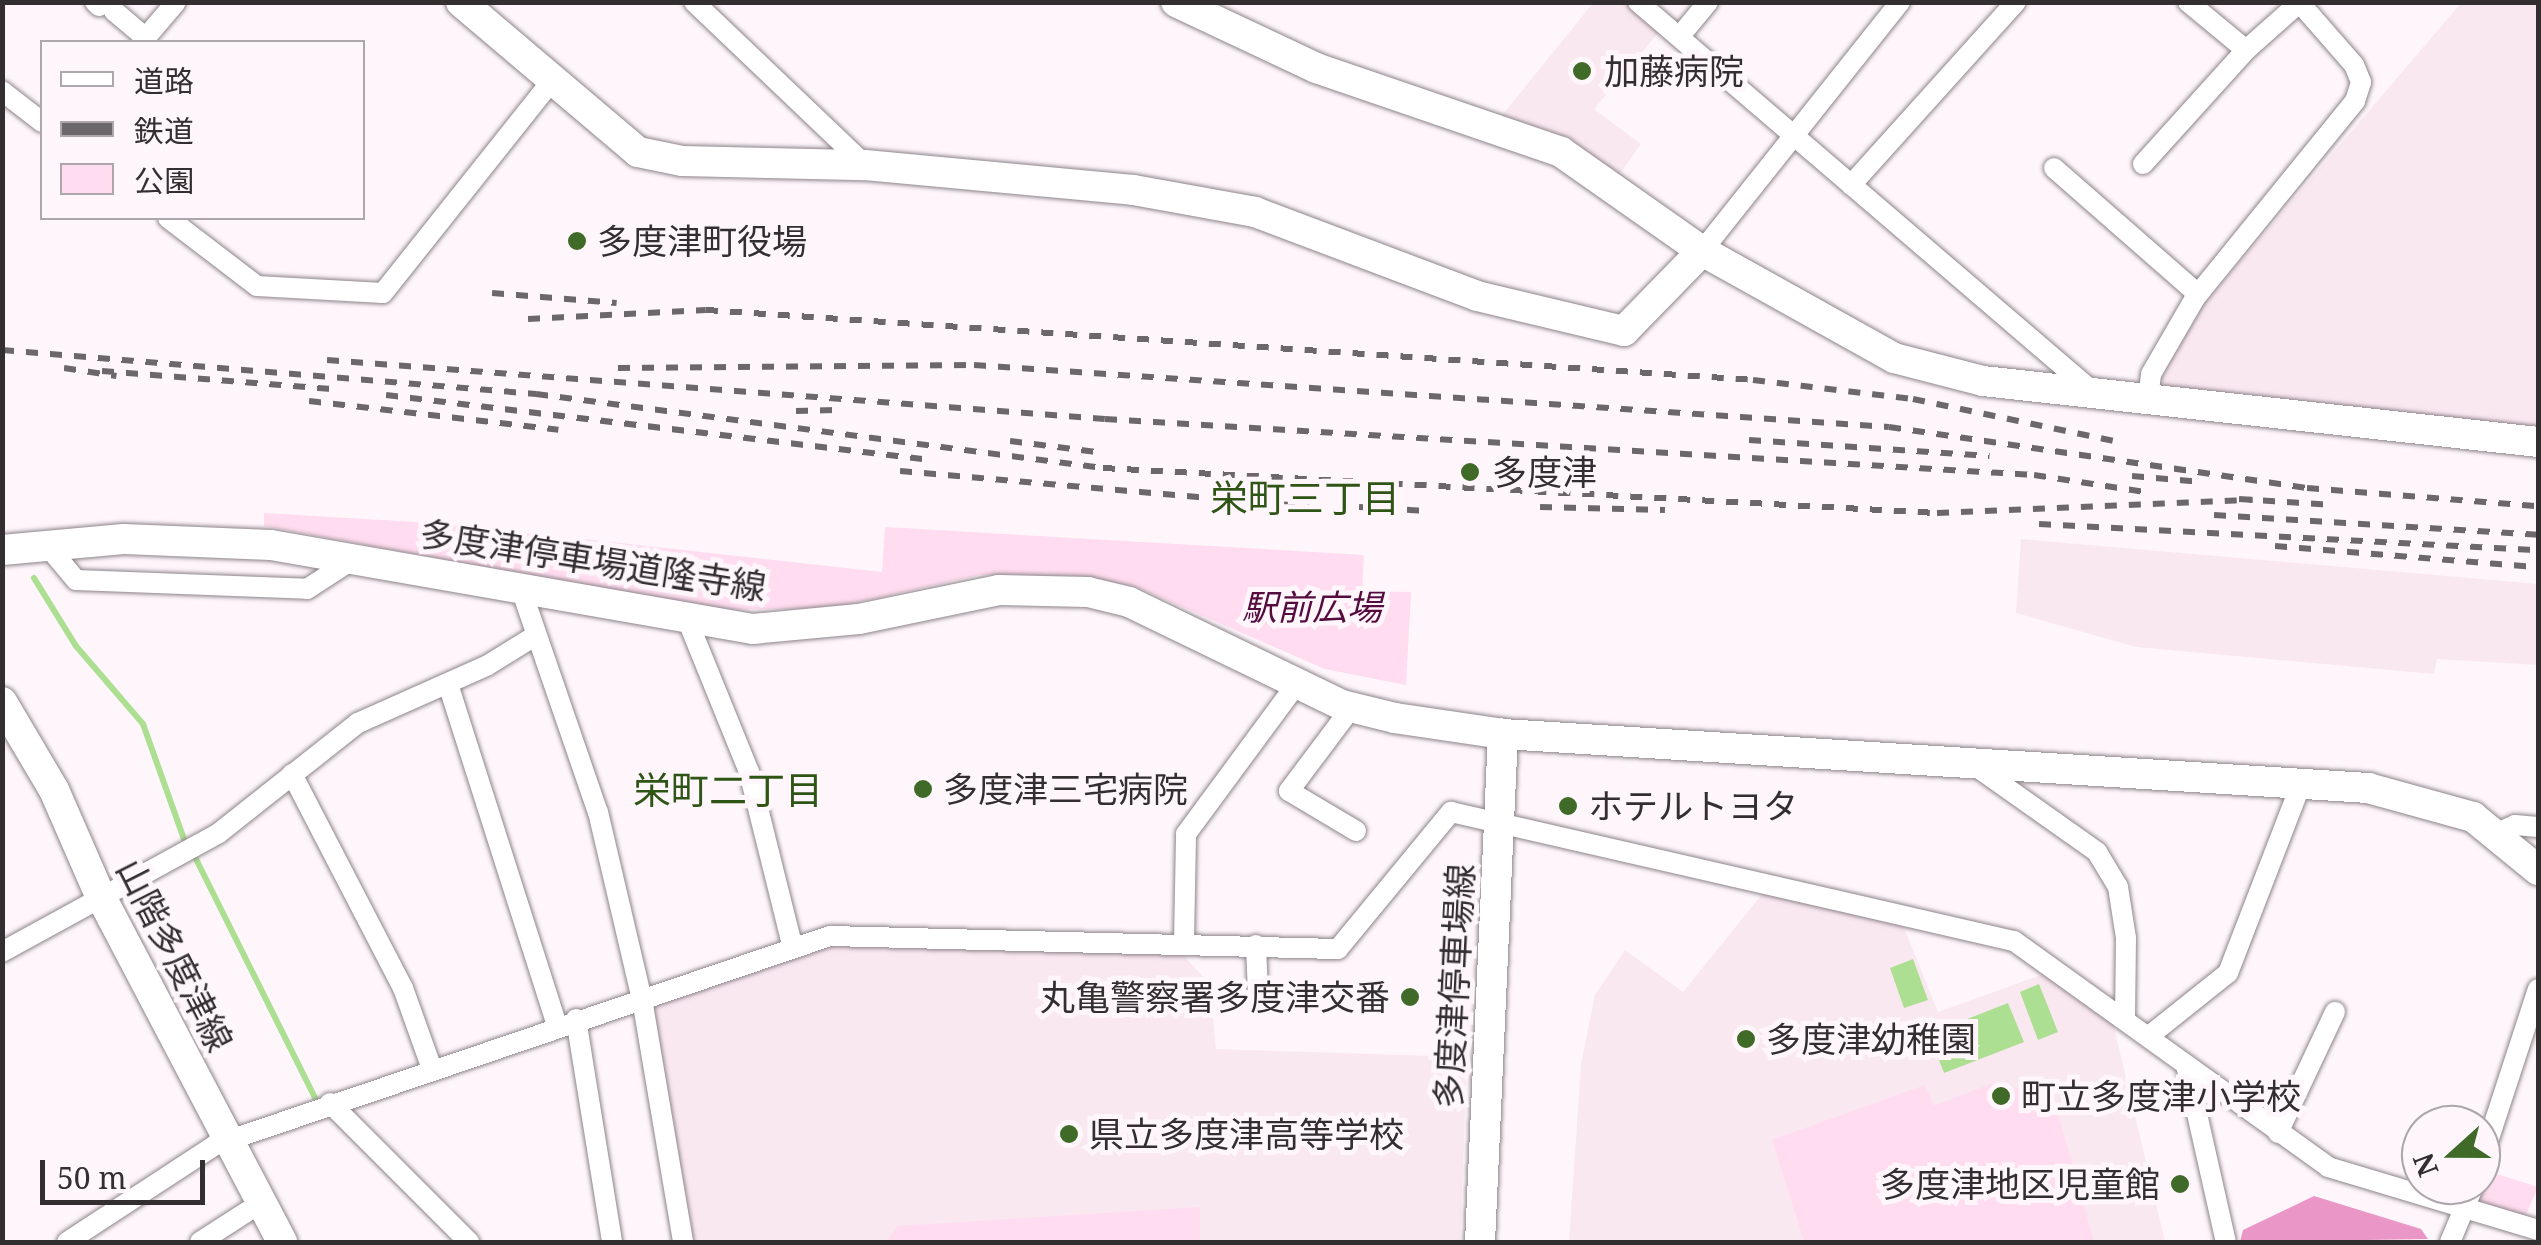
<!DOCTYPE html>
<html>
<head>
<meta charset="utf-8">
<style>
  body { margin:0 }
  #map { position:relative; width:2541px; height:1245px; overflow:hidden; background:#fef6fb; font-family:"Noto Serif","Noto Sans JP",serif }
  div>[style] { position:absolute }
  .built>* { inset:0; background:#fae8f1 }
  .green>* { inset:0; background:#ffdcef }
  .forest>* { inset:0; background:#ea97c7 }
  .water>* { inset:0; background:#acdf91 }
  .stream>* { height:6px; margin:-3px; padding:0 3px; transform-origin:3px; border-radius:3px; background:#acdf91 }
  .roads { filter:drop-shadow(0 0 2px #8d8489) drop-shadow(0 0 2px #8d8489) }
  .street>* { height:20px; margin:-10px; padding:0 10px; transform-origin:10px; border-radius:10px; background:#fff }
  .secondary>* { height:30px; margin:-15px; padding:0 15px; transform-origin:15px; border-radius:15px; background:#fff }
  .rail>* { height:6px; margin-top:-3px; transform-origin:0; background:repeating-linear-gradient(90deg,#6c676a 0 12px,transparent 0 24px) }
  .dots>* { width:28px; height:28px; translate:-50% -50%; box-sizing:border-box; border:5px solid #fef6fb; border-radius:50% }
  span { translate:-50% -50%; white-space:nowrap; text-align:center; line-height:1.15; -webkit-text-stroke:10px #fef6fb; paint-order:stroke }
  .poi-label { font-size:35px; color:#332f31 }
  .left { translate:0 -50%; text-align:left }
  .right { translate:-100% -50%; text-align:right }
  .street-label { font-size:35px; color:#332f31 }
  .park-label { font-size:35px; color:#550b3e; font-style:italic }
  .neighbourhood-label { font-size:38px; color:#2e5416 }
  .frame { position:absolute; inset:0; border:5px solid #332f31; pointer-events:none }
  .legend { position:absolute; left:40px; top:40px; width:325px; height:180px; box-sizing:border-box; background:#fef6fb; border:2px solid #ada6aa; margin:0; padding:12px 18px; list-style:none; font-size:30px; color:#332f31 }
  .legend li { display:flex; align-items:center; gap:20px; height:50px }
  .legend b { width:50px; border:2px solid #ada6aa }
  .north { position:absolute; left:2401px; top:1105px; width:100px; height:100px; box-sizing:border-box; background:#fef6fb; border:2px solid #ada6aa; border-radius:50%; rotate:249deg; font-size:28px; font-weight:700; line-height:40px; text-align:center; color:#332f31 }
  .north::after { content:''; display:block; margin:auto; width:35px; height:45px; background:#406a27; clip-path:polygon(50% 0,100% 100%,50% 72%,0 100%) }
  .scale { position:absolute; left:40px; top:1160px; width:165px; height:45px; box-sizing:border-box; border:5px solid #332f31; border-top:0; padding-left:12px; font-size:30px; line-height:35px; white-space:nowrap; color:#332f31; -webkit-text-stroke:8px #fef6fb; paint-order:stroke }
</style>
</head>
<body>
<div id="map">
  <div class="built">
    <div style="clip-path:polygon(1593px 3px,1627px 3px,1659px 32px,1594px 109px,1641px 144px,1619px 175px,1500px 118px)"></div>
    <div style="clip-path:polygon(2461px 3px,2538px 3px,2538px 430px,2168px 389px,2162px 379px,2172px 352px,2205px 303px)"></div>
    <div style="clip-path:polygon(2021px 539px,2538px 584px,2538px 665px,2437px 659px,2434px 674px,2136px 647px,2016px 613px)"></div>
    <div style="clip-path:polygon(1763px 893px,1902px 923px,1938px 1012px,2049px 972px,2112px 1019px,2165px 1242px,1569px 1242px,1581px 1065px,1595px 995px,1625px 950px,1683px 992px)"></div>
    <div style="clip-path:polygon(834px 945px,1183px 955px,1210px 984px,1216px 1049px,1467px 1057px,1460px 1242px,695px 1242px,650px 1006px)"></div>
  </div>
  <div class="green">
    <div style="clip-path:polygon(264px 513px,449px 524px,882px 572px,885px 527px,1364px 555px,1362px 591px,1411px 592px,1406px 685px,1325px 669px,1136px 587px,1081px 576px,980px 575px,832px 608px,716px 610px,264px 526px)"></div>
    <div style="clip-path:polygon(2048px 1078px,2094px 1242px,1804px 1241px,1772px 1140px,1925px 1085px,1934px 1106px,1993px 1083px,1998px 1095px)"></div>
    <div style="clip-path:polygon(2481px 1169px,2538px 1187px,2525px 1217px,2469px 1204px,2481px 1185px)"></div>
    <div style="clip-path:polygon(1200px 1207px,1200px 1242px,886px 1242px,898px 1226px)"></div>
  </div>
  <div class="forest">
    <div style="clip-path:polygon(2314px 1196px,2421px 1229px,2428px 1239px,2240px 1242px,2243px 1230px)"></div>
  </div>
  <div class="water">
    <div style="clip-path:polygon(1913px 959px,1928px 1000px,1904px 1008px,1890px 968px)"></div>
    <div style="clip-path:polygon(2039px 984px,2058px 1032px,2038px 1040px,2020px 992px)"></div>
    <div style="clip-path:polygon(2008px 1003px,2024px 1042px,1944px 1073px,1929px 1034px)"></div>
  </div>
  <div class="stream">
    <div style="left:34px;top:578px;width:80px;rotate:58.3deg"></div>
    <div style="left:76px;top:646px;width:103px;rotate:49.3deg"></div>
    <div style="left:143px;top:724px;width:122px;rotate:70.4deg"></div>
    <div style="left:193px;top:853px;width:276px;rotate:63.5deg"></div>
  </div>
  <div class="roads">
    <div class="street">
      <div style="left:95px;top:2px;width:6px;rotate:45deg"></div>
      <div style="left:694px;top:2px;width:236px;rotate:43.6deg"></div>
      <div style="left:1638px;top:2px;width:598px;rotate:40.59deg"></div>
      <div style="left:2188px;top:2px;width:75px;rotate:39.6deg"></div>
      <div style="left:114px;top:11px;width:42px;rotate:40.2deg"></div>
      <div style="left:1680px;top:36px;width:44px;rotate:-50.5deg"></div>
      <div style="left:142px;top:42px;width:52px;rotate:-49.6deg"></div>
      <div style="left:2px;top:91px;width:51px;rotate:37.8deg"></div>
      <div style="left:2143px;top:164px;width:154px;rotate:-47.9deg"></div>
      <div style="left:2246px;top:50px;width:71px;rotate:-41.6deg"></div>
      <div style="left:2054px;top:168px;width:191px;rotate:41.2deg"></div>
      <div style="left:1851px;top:185px;width:246px;rotate:-48deg"></div>
      <div style="left:168px;top:218px;width:112px;rotate:37.4deg"></div>
      <div style="left:257px;top:286px;width:126px;rotate:3.2deg"></div>
      <div style="left:383px;top:293px;width:276px;rotate:-51.5deg"></div>
      <div style="left:1702px;top:251px;width:318px;rotate:-51.5deg"></div>
      <div style="left:2148px;top:399px;width:25px;rotate:-83deg"></div>
      <div style="left:2151px;top:374px;width:88px;rotate:-59.9deg"></div>
      <div style="left:2195px;top:298px;width:254px;rotate:-50.9deg"></div>
      <div style="left:2355px;top:101px;width:20px;rotate:-72deg"></div>
      <div style="left:2361px;top:82px;width:18px;rotate:-112deg"></div>
      <div style="left:2354px;top:65px;width:84px;rotate:-131.1deg"></div>
      <div style="left:46px;top:544px;width:47px;rotate:50.2deg"></div>
      <div style="left:76px;top:580px;width:231px;rotate:2.2deg"></div>
      <div style="left:307px;top:589px;width:57px;rotate:-32.9deg"></div>
      <div style="left:521px;top:589px;width:236px;rotate:71deg"></div>
      <div style="left:598px;top:812px;width:192px;rotate:76.8deg"></div>
      <div style="left:642px;top:999px;width:246px;rotate:80.4deg"></div>
      <div style="left:687px;top:619px;width:165px;rotate:67.9deg"></div>
      <div style="left:749px;top:772px;width:181px;rotate:76deg"></div>
      <div style="left:448px;top:684px;width:359px;rotate:72.3deg"></div>
      <div style="left:1352px;top:707px;width:105px;rotate:126.9deg"></div>
      <div style="left:1289px;top:791px;width:78px;rotate:30.8deg"></div>
      <div style="left:1977px;top:767px;width:147px;rotate:35.3deg"></div>
      <div style="left:2097px;top:852px;width:41px;rotate:59deg"></div>
      <div style="left:2118px;top:887px;width:52px;rotate:81.1deg"></div>
      <div style="left:2126px;top:938px;width:78px;rotate:90.7deg"></div>
      <div style="left:292px;top:774px;width:241px;rotate:62.6deg"></div>
      <div style="left:403px;top:988px;width:86px;rotate:70.3deg"></div>
      <div style="left:2495px;top:834px;width:22px;rotate:-24deg"></div>
      <div style="left:2515px;top:825px;width:23px;rotate:5deg"></div>
      <div style="left:1184px;top:941px;width:107px;rotate:-88.9deg"></div>
      <div style="left:1186px;top:834px;width:185px;rotate:-53.6deg"></div>
      <div style="left:1256px;top:945px;width:50px;rotate:87.7deg"></div>
      <div style="left:2px;top:952px;width:247px;rotate:-28.7deg"></div>
      <div style="left:219px;top:833px;width:177px;rotate:-38.4deg"></div>
      <div style="left:358px;top:723px;width:142px;rotate:-24deg"></div>
      <div style="left:488px;top:665px;width:55px;rotate:-31.7deg"></div>
      <div style="left:576px;top:1019px;width:226px;rotate:80.8deg"></div>
      <div style="left:2149px;top:1036px;width:101px;rotate:-38.6deg"></div>
      <div style="left:2228px;top:973px;width:203px;rotate:-68.9deg"></div>
      <div style="left:2186px;top:1065px;width:181px;rotate:77.3deg"></div>
      <div style="left:330px;top:1103px;width:197px;rotate:45deg"></div>
      <div style="left:2278px;top:1133px;width:134px;rotate:-64.8deg"></div>
      <div style="left:2481px;top:1163px;width:183px;rotate:-71.9deg"></div>
      <div style="left:67px;top:1242px;width:177px;rotate:-33.2deg"></div>
      <div style="left:215px;top:1145px;width:650px;rotate:-18.77deg"></div>
      <div style="left:830px;top:936px;width:508px;rotate:1.47deg"></div>
      <div style="left:1338px;top:949px;width:178px;rotate:-50.5deg"></div>
      <div style="left:1451px;top:812px;width:578px;rotate:12.91deg"></div>
      <div style="left:2014px;top:941px;width:387px;rotate:35.7deg"></div>
      <div style="left:2328px;top:1167px;width:219px;rotate:16.7deg"></div>
      <div style="left:200px;top:1242px;width:74px;rotate:-32.8deg"></div>
      <div style="left:2450px;top:1242px;width:62px;rotate:-67.2deg"></div>
    </div>
    <div class="secondary">
      <div style="left:461px;top:2px;width:232px;rotate:40.3deg"></div>
      <div style="left:638px;top:152px;width:45px;rotate:11.6deg"></div>
      <div style="left:682px;top:161px;width:183px;rotate:1.3deg"></div>
      <div style="left:865px;top:165px;width:269px;rotate:5.3deg"></div>
      <div style="left:1133px;top:190px;width:124px;rotate:10.2deg"></div>
      <div style="left:1255px;top:212px;width:237px;rotate:20.7deg"></div>
      <div style="left:1477px;top:296px;width:151px;rotate:13.4deg"></div>
      <div style="left:1624px;top:331px;width:112px;rotate:-45.7deg"></div>
      <div style="left:1176px;top:2px;width:155px;rotate:25.2deg"></div>
      <div style="left:1316px;top:68px;width:259px;rotate:18.9deg"></div>
      <div style="left:1561px;top:152px;width:172px;rotate:35.1deg"></div>
      <div style="left:1702px;top:251px;width:220px;rotate:29.1deg"></div>
      <div style="left:1894px;top:358px;width:92px;rotate:14.5deg"></div>
      <div style="left:1983px;top:381px;width:558px;rotate:6.27deg"></div>
      <div style="left:2px;top:550px;width:122px;rotate:-5.2deg"></div>
      <div style="left:124px;top:539px;width:147px;rotate:2.3deg"></div>
      <div style="left:271px;top:545px;width:489px;rotate:9.9deg"></div>
      <div style="left:753px;top:629px;width:106px;rotate:-5.4deg"></div>
      <div style="left:859px;top:619px;width:143px;rotate:-11.7deg"></div>
      <div style="left:999px;top:590px;width:89px;rotate:1.3deg"></div>
      <div style="left:1088px;top:592px;width:42px;rotate:13.7deg"></div>
      <div style="left:1129px;top:602px;width:237px;rotate:25.8deg"></div>
      <div style="left:1342px;top:705px;width:55px;rotate:13.8deg"></div>
      <div style="left:1395px;top:718px;width:109px;rotate:8.4deg"></div>
      <div style="left:1503px;top:734px;width:867px;rotate:3.57deg"></div>
      <div style="left:2368px;top:788px;width:109px;rotate:15.4deg"></div>
      <div style="left:2473px;top:817px;width:84px;rotate:39.2deg"></div>
      <div style="left:2px;top:702px;width:102px;rotate:59.4deg"></div>
      <div style="left:54px;top:790px;width:112px;rotate:66.4deg"></div>
      <div style="left:99px;top:893px;width:394px;rotate:62.3deg"></div>
      <div style="left:1480px;top:1242px;width:509px;rotate:-87.41deg"></div>
    </div>
  </div>
  <div class="rail">
    <div style="left:492px;top:293px;width:125px;rotate:4.6deg"></div>
    <div style="left:528px;top:319px;width:178px;rotate:-2.9deg"></div>
    <div style="left:706px;top:310px;width:1049px;rotate:3.82deg"></div>
    <div style="left:1753px;top:380px;width:161px;rotate:6.8deg"></div>
    <div style="left:1913px;top:399px;width:209px;rotate:11.8deg"></div>
    <div style="left:2px;top:350px;width:536px;rotate:4.71deg"></div>
    <div style="left:536px;top:394px;width:572px;rotate:7.44deg"></div>
    <div style="left:1103px;top:468px;width:835px;rotate:3.09deg"></div>
    <div style="left:1937px;top:513px;width:316px;rotate:-2.4deg"></div>
    <div style="left:327px;top:360px;width:780px;rotate:4.34deg"></div>
    <div style="left:1105px;top:419px;width:931px;rotate:3.45deg"></div>
    <div style="left:2034px;top:475px;width:119px;rotate:8.7deg"></div>
    <div style="left:64px;top:368px;width:53px;rotate:8.7deg"></div>
    <div style="left:618px;top:368px;width:356px;rotate:-0.5deg"></div>
    <div style="left:974px;top:365px;width:917px;rotate:3.88deg"></div>
    <div style="left:1889px;top:427px;width:422px;rotate:8.3deg"></div>
    <div style="left:2307px;top:488px;width:232px;rotate:4.5deg"></div>
    <div style="left:102px;top:371px;width:230px;rotate:4.5deg"></div>
    <div style="left:386px;top:395px;width:540px;rotate:6.81deg"></div>
    <div style="left:309px;top:401px;width:251px;rotate:6.6deg"></div>
    <div style="left:796px;top:411px;width:40px;rotate:-1.4deg"></div>
    <div style="left:1749px;top:440px;width:241px;rotate:3.8deg"></div>
    <div style="left:1010px;top:441px;width:95px;rotate:7.3deg"></div>
    <div style="left:900px;top:471px;width:411px;rotate:5deg"></div>
    <div style="left:2132px;top:476px;width:70px;rotate:4.9deg"></div>
    <div style="left:2239px;top:499px;width:95px;rotate:3.6deg"></div>
    <div style="left:1359px;top:507px;width:69px;rotate:3.3deg"></div>
    <div style="left:1540px;top:507px;width:125px;rotate:1.4deg"></div>
    <div style="left:2214px;top:515px;width:325px;rotate:3.5deg"></div>
    <div style="left:2039px;top:524px;width:500px;rotate:3deg"></div>
    <div style="left:2275px;top:546px;width:264px;rotate:4.6deg"></div>
  </div>
  <div class="dots">
    <div style="left:1582px;top:71px;background:#406a27"></div>
    <div style="left:577px;top:241px;background:#406a27"></div>
    <div style="left:1470px;top:472px;background:#406a27"></div>
    <div style="left:923px;top:789px;background:#406a27"></div>
    <div style="left:1568px;top:806px;background:#406a27"></div>
    <div style="left:1410px;top:997px;background:#406a27"></div>
    <div style="left:1746px;top:1039px;background:#406a27"></div>
    <div style="left:2001px;top:1096px;background:#406a27"></div>
    <div style="left:1069px;top:1134px;background:#406a27"></div>
    <div style="left:2180px;top:1184px;background:#406a27"></div>
  </div>
  <div class="poi-label">
    <span class="left" style="left:1604px;top:71px">加藤病院</span>
    <span class="left" style="left:597px;top:241px">多度津町役場</span>
    <span class="left" style="left:1492px;top:472px">多度津</span>
    <span class="left" style="left:943px;top:789px">多度津三宅病院</span>
    <span class="left" style="left:1588px;top:806px">ホテルトヨタ</span>
    <span class="right" style="left:1390px;top:997px">丸亀警察署多度津交番</span>
    <span class="left" style="left:1766px;top:1039px">多度津幼稚園</span>
    <span class="left" style="left:2021px;top:1096px">町立多度津小学校</span>
    <span class="left" style="left:1089px;top:1134px">県立多度津高等学校</span>
    <span class="right" style="left:2160px;top:1184px">多度津地区児童館</span>
  </div>
  <div class="street-label">
    <span style="left:593px;top:560px;rotate:9deg">多度津停車場道隆寺線</span>
    <span style="left:175px;top:955px;rotate:63deg">山階多度津線</span>
    <span style="left:1454px;top:986px;rotate:-87deg">多度津停車場線</span>
  </div>
  <div class="park-label">
    <span style="left:1312px;top:607px">駅前広場</span>
  </div>
  <div class="neighbourhood-label">
    <span style="left:1305px;top:498px">栄町三丁目</span>
    <span style="left:728px;top:790px">栄町二丁目</span>
  </div>
  <div class="frame"></div>
  <ul class="legend">
  <li><b style="height:12px;background:#fff"></b>道路</li>
  <li><b style="height:12px;background:#6c676a"></b>鉄道</li>
  <li><b style="height:28px;background:#ffdcef"></b>公園</li>
  </ul>
  <div class="north">N</div>
  <div class="scale">50 m</div>
</div>
</body>
</html>
